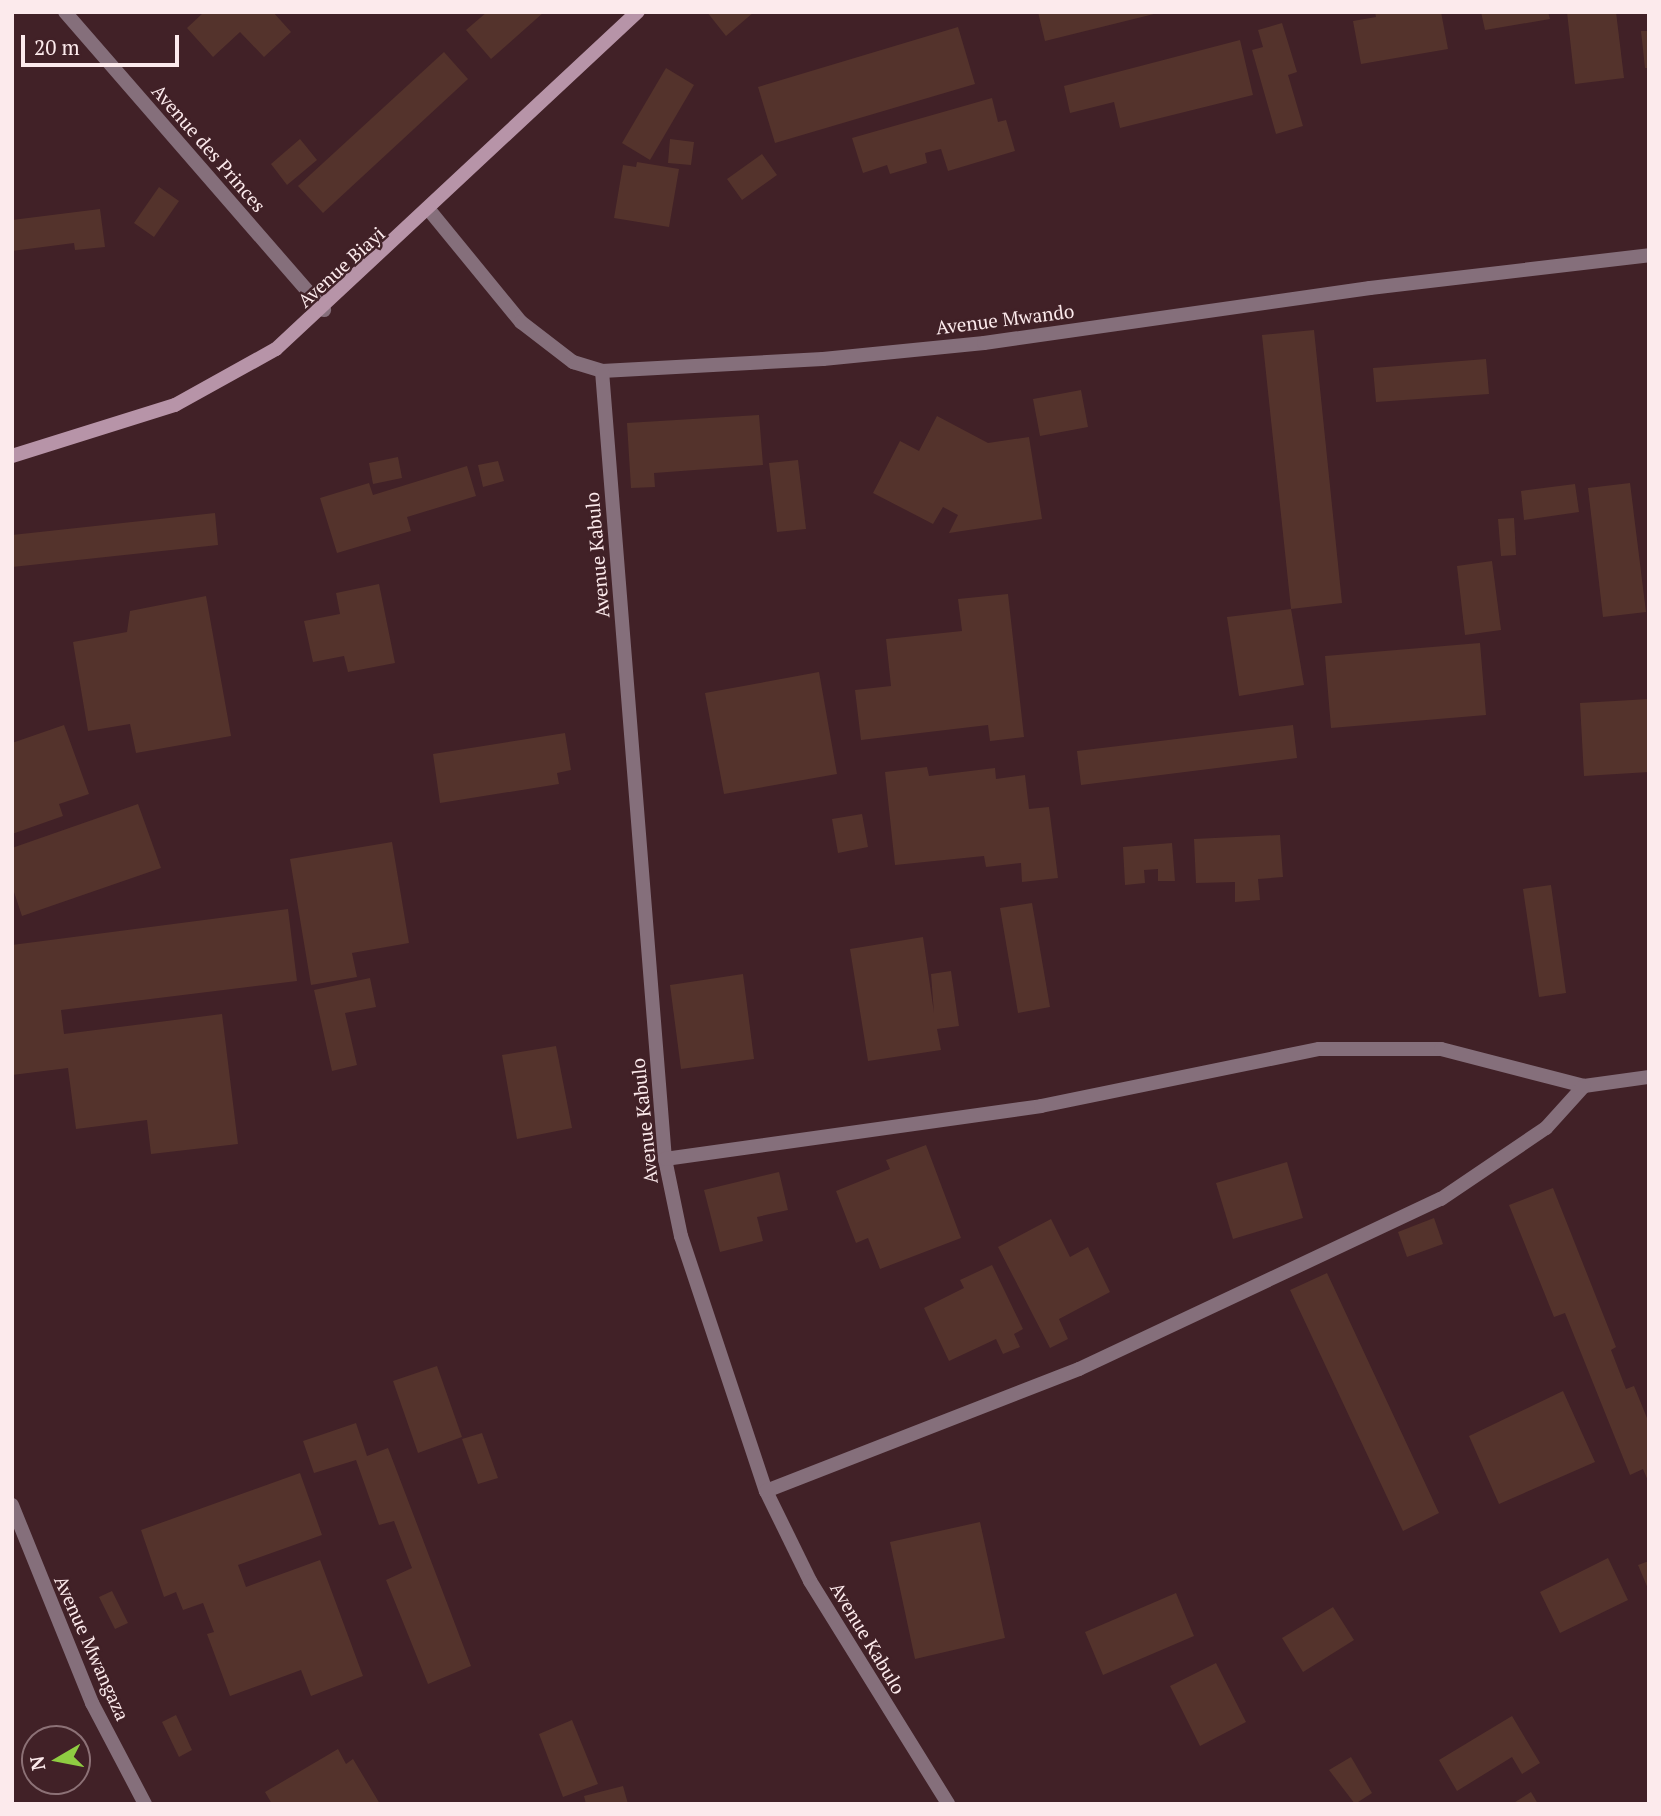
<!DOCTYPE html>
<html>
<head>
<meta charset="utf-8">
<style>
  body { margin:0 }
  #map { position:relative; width:1661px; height:1816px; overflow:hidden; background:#412127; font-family:"PT Serif",serif }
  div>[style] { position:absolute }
  .building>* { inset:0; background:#54332c }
  .street>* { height:14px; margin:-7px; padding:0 7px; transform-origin:7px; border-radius:7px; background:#856f7b }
  .secondary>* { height:14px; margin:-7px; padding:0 7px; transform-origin:7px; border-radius:7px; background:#b794a8 }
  span { translate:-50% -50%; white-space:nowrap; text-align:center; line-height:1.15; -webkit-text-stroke:5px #412127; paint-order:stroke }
  .street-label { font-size:19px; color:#fceaec }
  .frame { position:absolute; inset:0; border:14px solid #fceaec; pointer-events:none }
  .north { position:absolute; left:21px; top:1725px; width:70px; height:70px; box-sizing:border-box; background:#412127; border:2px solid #8c7176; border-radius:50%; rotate:260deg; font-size:19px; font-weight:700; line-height:28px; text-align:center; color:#fceaec }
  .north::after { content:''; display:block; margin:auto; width:24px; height:32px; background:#8fcd42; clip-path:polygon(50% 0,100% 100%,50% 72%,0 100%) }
  .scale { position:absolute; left:21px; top:35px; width:158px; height:32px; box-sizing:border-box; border:4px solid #fceaec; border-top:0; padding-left:9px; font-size:21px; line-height:24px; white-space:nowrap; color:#fceaec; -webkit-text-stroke:5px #412127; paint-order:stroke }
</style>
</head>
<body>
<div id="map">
  <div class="building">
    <div style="clip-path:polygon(204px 12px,273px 12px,291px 32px,264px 57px,240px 32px,213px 57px,187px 28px)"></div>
    <div style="clip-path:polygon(487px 12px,544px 12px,491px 59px,466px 30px)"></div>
    <div style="clip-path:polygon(707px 12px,754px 12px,726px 36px)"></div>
    <div style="clip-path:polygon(1038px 12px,1158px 12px,1158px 13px,1045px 41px)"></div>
    <div style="clip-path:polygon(1375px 12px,1441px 12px,1448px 49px,1361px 64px,1353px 21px,1376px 17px)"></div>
    <div style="clip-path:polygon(1481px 12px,1548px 12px,1550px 19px,1485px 30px)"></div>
    <div style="clip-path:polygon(1567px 12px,1616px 12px,1624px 78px,1575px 84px)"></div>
    <div style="clip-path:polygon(1282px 23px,1297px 72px,1288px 75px,1303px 126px,1276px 134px,1252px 50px,1263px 47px,1258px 30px)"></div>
    <div style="clip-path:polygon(958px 27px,975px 84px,775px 143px,758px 87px)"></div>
    <div style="clip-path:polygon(1641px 31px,1649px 31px,1649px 68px,1645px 68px)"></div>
    <div style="clip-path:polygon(1240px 40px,1253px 95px,1120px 128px,1114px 102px,1070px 113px,1064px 86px)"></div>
    <div style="clip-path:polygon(444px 52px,468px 79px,323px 213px,298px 186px)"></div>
    <div style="clip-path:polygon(666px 68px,694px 85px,650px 160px,622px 143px)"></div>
    <div style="clip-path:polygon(992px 98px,998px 122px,1006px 120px,1015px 151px,948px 171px,941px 149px,925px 153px,927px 163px,890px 174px,887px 165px,863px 173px,852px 138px)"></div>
    <div style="clip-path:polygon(300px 139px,317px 160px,287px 185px,271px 164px)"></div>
    <div style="clip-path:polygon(670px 139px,694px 142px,691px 165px,668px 163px)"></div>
    <div style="clip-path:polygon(762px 154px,777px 175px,742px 200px,727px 179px)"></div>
    <div style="clip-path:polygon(637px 162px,679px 169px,669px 227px,614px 218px,623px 165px,636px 167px)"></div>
    <div style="clip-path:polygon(159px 187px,179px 201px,154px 237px,134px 223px)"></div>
    <div style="clip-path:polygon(100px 209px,105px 247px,75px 250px,74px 243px,12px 251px,12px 220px)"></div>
    <div style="clip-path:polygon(1314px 330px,1342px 603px,1291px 609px,1262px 335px)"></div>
    <div style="clip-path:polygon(1486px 359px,1489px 394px,1376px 402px,1373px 368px)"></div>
    <div style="clip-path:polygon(1081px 390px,1088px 427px,1040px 436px,1033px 399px)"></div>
    <div style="clip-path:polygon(759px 415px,763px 465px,654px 473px,655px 487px,631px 488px,627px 423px)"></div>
    <div style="clip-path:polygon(937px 416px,988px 443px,1029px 437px,1042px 519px,949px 533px,958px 515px,943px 507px,933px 524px,873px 493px,900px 441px,919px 451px)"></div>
    <div style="clip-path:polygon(398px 457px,402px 478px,373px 484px,369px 463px)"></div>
    <div style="clip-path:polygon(798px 460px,806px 529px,777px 532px,769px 463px)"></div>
    <div style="clip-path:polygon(498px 461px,504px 481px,483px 487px,478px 465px)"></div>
    <div style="clip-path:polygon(467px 466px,476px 496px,407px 517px,411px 531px,337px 553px,320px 498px,369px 483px,373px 495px)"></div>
    <div style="clip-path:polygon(1630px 483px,1646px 612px,1603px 617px,1588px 488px)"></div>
    <div style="clip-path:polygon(1575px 484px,1579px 512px,1524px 520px,1521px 491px)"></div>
    <div style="clip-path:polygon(215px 513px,218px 545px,12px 567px,12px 535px)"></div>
    <div style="clip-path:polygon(1514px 518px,1516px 555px,1501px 556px,1498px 519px)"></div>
    <div style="clip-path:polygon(1492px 561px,1501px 630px,1465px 635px,1457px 566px)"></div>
    <div style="clip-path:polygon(379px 584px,395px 663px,348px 672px,344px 656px,313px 662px,304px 621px,340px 614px,336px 593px)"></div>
    <div style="clip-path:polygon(1008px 594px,1024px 737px,990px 741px,988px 725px,861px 740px,855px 690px,891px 686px,886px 639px,962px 631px,958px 599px)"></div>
    <div style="clip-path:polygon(206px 596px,231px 736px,136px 753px,130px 724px,88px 731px,73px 642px,127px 632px,130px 611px)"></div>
    <div style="clip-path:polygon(1291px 609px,1304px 685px,1239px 696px,1227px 617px)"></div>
    <div style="clip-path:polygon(1480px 643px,1486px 715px,1331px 728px,1325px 656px)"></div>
    <div style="clip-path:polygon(819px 672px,837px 774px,724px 794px,705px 693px)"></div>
    <div style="clip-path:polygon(1649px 699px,1649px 772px,1584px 776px,1580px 703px)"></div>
    <div style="clip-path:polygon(64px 725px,89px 794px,59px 804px,63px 816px,12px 834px,12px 743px)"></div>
    <div style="clip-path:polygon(1293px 725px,1297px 758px,1081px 785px,1077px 751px)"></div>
    <div style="clip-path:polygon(565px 733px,571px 770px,557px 773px,559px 784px,440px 803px,433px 754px)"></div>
    <div style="clip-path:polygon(927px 767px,929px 776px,995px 768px,996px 779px,1025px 775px,1029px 809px,1049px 807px,1058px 878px,1022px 882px,1021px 863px,986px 867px,984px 856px,895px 865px,885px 772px)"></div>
    <div style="clip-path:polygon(138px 804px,161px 868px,22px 916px,12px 886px,12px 848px)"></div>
    <div style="clip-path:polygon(862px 814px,868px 847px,838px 853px,832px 819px)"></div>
    <div style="clip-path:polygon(1280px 835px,1283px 877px,1258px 879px,1260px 900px,1235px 902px,1235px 882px,1196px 883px,1194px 839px)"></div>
    <div style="clip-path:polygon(392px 842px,409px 943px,352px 953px,357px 977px,311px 985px,290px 859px)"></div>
    <div style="clip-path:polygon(1172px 843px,1175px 881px,1158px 881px,1158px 869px,1144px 870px,1145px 883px,1125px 885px,1123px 847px)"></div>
    <div style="clip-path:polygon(1551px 885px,1566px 993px,1539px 997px,1523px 889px)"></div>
    <div style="clip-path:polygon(1032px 903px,1050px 1007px,1018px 1013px,1000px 908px)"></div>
    <div style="clip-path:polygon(288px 909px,297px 981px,61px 1010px,64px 1034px,222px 1014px,238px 1144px,151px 1154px,147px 1120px,76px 1129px,68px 1068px,12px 1075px,12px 945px)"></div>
    <div style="clip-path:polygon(923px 937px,934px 1013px,931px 974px,951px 971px,959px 1026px,937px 1029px,941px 1050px,868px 1061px,850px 949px)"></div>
    <div style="clip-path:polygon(743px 974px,754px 1059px,681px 1069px,670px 985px)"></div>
    <div style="clip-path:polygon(370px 978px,376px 1007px,345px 1013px,357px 1065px,332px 1071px,314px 990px)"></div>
    <div style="clip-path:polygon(556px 1046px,572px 1128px,517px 1139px,502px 1055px)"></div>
    <div style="clip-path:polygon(926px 1145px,961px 1238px,880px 1269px,868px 1238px,856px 1243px,836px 1191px,890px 1169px,886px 1160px)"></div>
    <div style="clip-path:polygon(1287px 1162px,1303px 1218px,1233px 1239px,1216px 1183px)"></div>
    <div style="clip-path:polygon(779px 1172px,788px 1210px,757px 1217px,763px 1241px,720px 1252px,704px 1190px)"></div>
    <div style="clip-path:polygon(1553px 1188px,1616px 1347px,1611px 1350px,1626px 1389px,1634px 1386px,1649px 1423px,1649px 1483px,1643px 1469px,1630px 1475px,1565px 1313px,1554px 1317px,1509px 1205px)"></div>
    <div style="clip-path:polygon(1434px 1218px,1443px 1244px,1407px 1257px,1398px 1232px)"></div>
    <div style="clip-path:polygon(1051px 1219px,1070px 1257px,1088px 1247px,1110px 1292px,1059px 1319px,1068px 1339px,1050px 1348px,998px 1247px)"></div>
    <div style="clip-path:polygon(992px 1265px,1023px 1329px,1014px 1334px,1020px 1347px,1003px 1354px,996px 1339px,949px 1361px,924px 1308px,964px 1288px,960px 1280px)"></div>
    <div style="clip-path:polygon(1327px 1273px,1439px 1513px,1403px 1531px,1290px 1290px)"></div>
    <div style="clip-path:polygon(437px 1366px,462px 1437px,418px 1453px,393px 1381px)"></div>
    <div style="clip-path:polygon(1563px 1391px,1595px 1462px,1499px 1504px,1469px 1436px)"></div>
    <div style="clip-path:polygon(356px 1423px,367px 1456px,388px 1448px,471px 1666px,428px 1684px,386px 1580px,412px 1568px,394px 1521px,379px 1525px,356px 1460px,314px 1473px,303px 1441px)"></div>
    <div style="clip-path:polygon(482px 1433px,498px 1478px,478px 1484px,462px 1439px)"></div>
    <div style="clip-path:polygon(300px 1473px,322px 1535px,238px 1565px,246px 1587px,320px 1560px,363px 1676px,311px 1696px,301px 1670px,230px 1696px,207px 1634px,214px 1632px,203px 1603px,183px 1610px,176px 1592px,164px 1597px,141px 1530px)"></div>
    <div style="clip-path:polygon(980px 1522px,1005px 1638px,915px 1659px,890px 1542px)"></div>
    <div style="clip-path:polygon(1608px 1558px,1628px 1600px,1560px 1633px,1540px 1592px)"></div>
    <div style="clip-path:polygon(1649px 1561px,1649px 1591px,1638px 1565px)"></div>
    <div style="clip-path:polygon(112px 1591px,128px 1623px,115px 1629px,99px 1597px)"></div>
    <div style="clip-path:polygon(1176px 1593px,1194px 1636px,1103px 1675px,1085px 1632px)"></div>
    <div style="clip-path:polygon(1333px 1607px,1354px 1640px,1303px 1672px,1282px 1638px)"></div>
    <div style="clip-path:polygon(1216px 1663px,1246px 1722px,1200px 1746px,1170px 1686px)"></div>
    <div style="clip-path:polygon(176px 1715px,192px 1750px,179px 1757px,162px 1722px)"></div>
    <div style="clip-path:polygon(1512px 1716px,1540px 1763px,1522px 1774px,1512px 1757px,1457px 1791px,1439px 1760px)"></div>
    <div style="clip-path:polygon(572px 1720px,598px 1784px,563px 1797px,539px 1734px)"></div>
    <div style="clip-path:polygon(338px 1749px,346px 1764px,353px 1759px,380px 1804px,272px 1804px,265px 1792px)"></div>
    <div style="clip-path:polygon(1351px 1757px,1372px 1793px,1355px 1804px,1329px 1770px)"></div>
    <div style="clip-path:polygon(623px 1786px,628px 1804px,586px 1804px,584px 1796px)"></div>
    <div style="clip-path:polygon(1531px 1792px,1538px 1804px,1512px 1804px)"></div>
  </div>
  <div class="street">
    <div style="left:65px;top:12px;width:395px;rotate:49deg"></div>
    <div style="left:430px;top:211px;width:144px;rotate:50.7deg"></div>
    <div style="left:521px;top:322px;width:66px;rotate:37.6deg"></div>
    <div style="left:573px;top:362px;width:30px;rotate:17deg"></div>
    <div style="left:602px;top:371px;width:221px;rotate:-3.1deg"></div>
    <div style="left:823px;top:359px;width:162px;rotate:-5.7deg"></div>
    <div style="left:984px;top:343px;width:390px;rotate:-8.1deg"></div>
    <div style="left:1370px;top:288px;width:281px;rotate:-6.7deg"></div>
    <div style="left:602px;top:371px;width:791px;rotate:85.43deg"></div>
    <div style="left:665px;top:1159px;width:79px;rotate:78.3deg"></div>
    <div style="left:681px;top:1236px;width:269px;rotate:71.6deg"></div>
    <div style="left:766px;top:1491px;width:100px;rotate:63.9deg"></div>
    <div style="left:810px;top:1581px;width:262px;rotate:58.2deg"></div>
    <div style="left:665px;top:1159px;width:380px;rotate:-8deg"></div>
    <div style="left:1041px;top:1106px;width:284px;rotate:-11.6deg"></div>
    <div style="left:1319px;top:1049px;width:122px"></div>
    <div style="left:1441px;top:1049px;width:148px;rotate:14.5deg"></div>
    <div style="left:1584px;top:1086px;width:66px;rotate:-7.9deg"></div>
    <div style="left:766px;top:1491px;width:336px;rotate:-21.3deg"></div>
    <div style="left:1079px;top:1369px;width:400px;rotate:-25.2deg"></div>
    <div style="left:1441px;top:1199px;width:127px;rotate:-34.1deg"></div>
    <div style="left:1546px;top:1128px;width:57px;rotate:-47.9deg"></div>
    <div style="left:12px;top:1505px;width:214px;rotate:68deg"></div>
    <div style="left:92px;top:1703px;width:114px;rotate:62.3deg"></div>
  </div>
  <div class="secondary">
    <div style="left:12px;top:456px;width:171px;rotate:-17.4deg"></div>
    <div style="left:175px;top:405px;width:115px;rotate:-29deg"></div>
    <div style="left:276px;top:349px;width:495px;rotate:-43deg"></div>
  </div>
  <div class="street-label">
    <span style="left:209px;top:148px;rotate:49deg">Avenue des Princes</span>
    <span style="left:341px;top:267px;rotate:-42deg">Avenue Biayi</span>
    <span style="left:1005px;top:319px;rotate:-7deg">Avenue Mwando</span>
    <span style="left:597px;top:555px;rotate:-95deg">Avenue Kabulo</span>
    <span style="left:644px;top:1121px;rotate:-96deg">Avenue Kabulo</span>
    <span style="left:868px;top:1638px;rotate:59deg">Avenue Kabulo</span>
    <span style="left:92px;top:1648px;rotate:66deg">Avenue Mwangaza</span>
  </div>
  <div class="frame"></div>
  <div class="north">N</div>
  <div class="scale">20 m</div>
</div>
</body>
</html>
